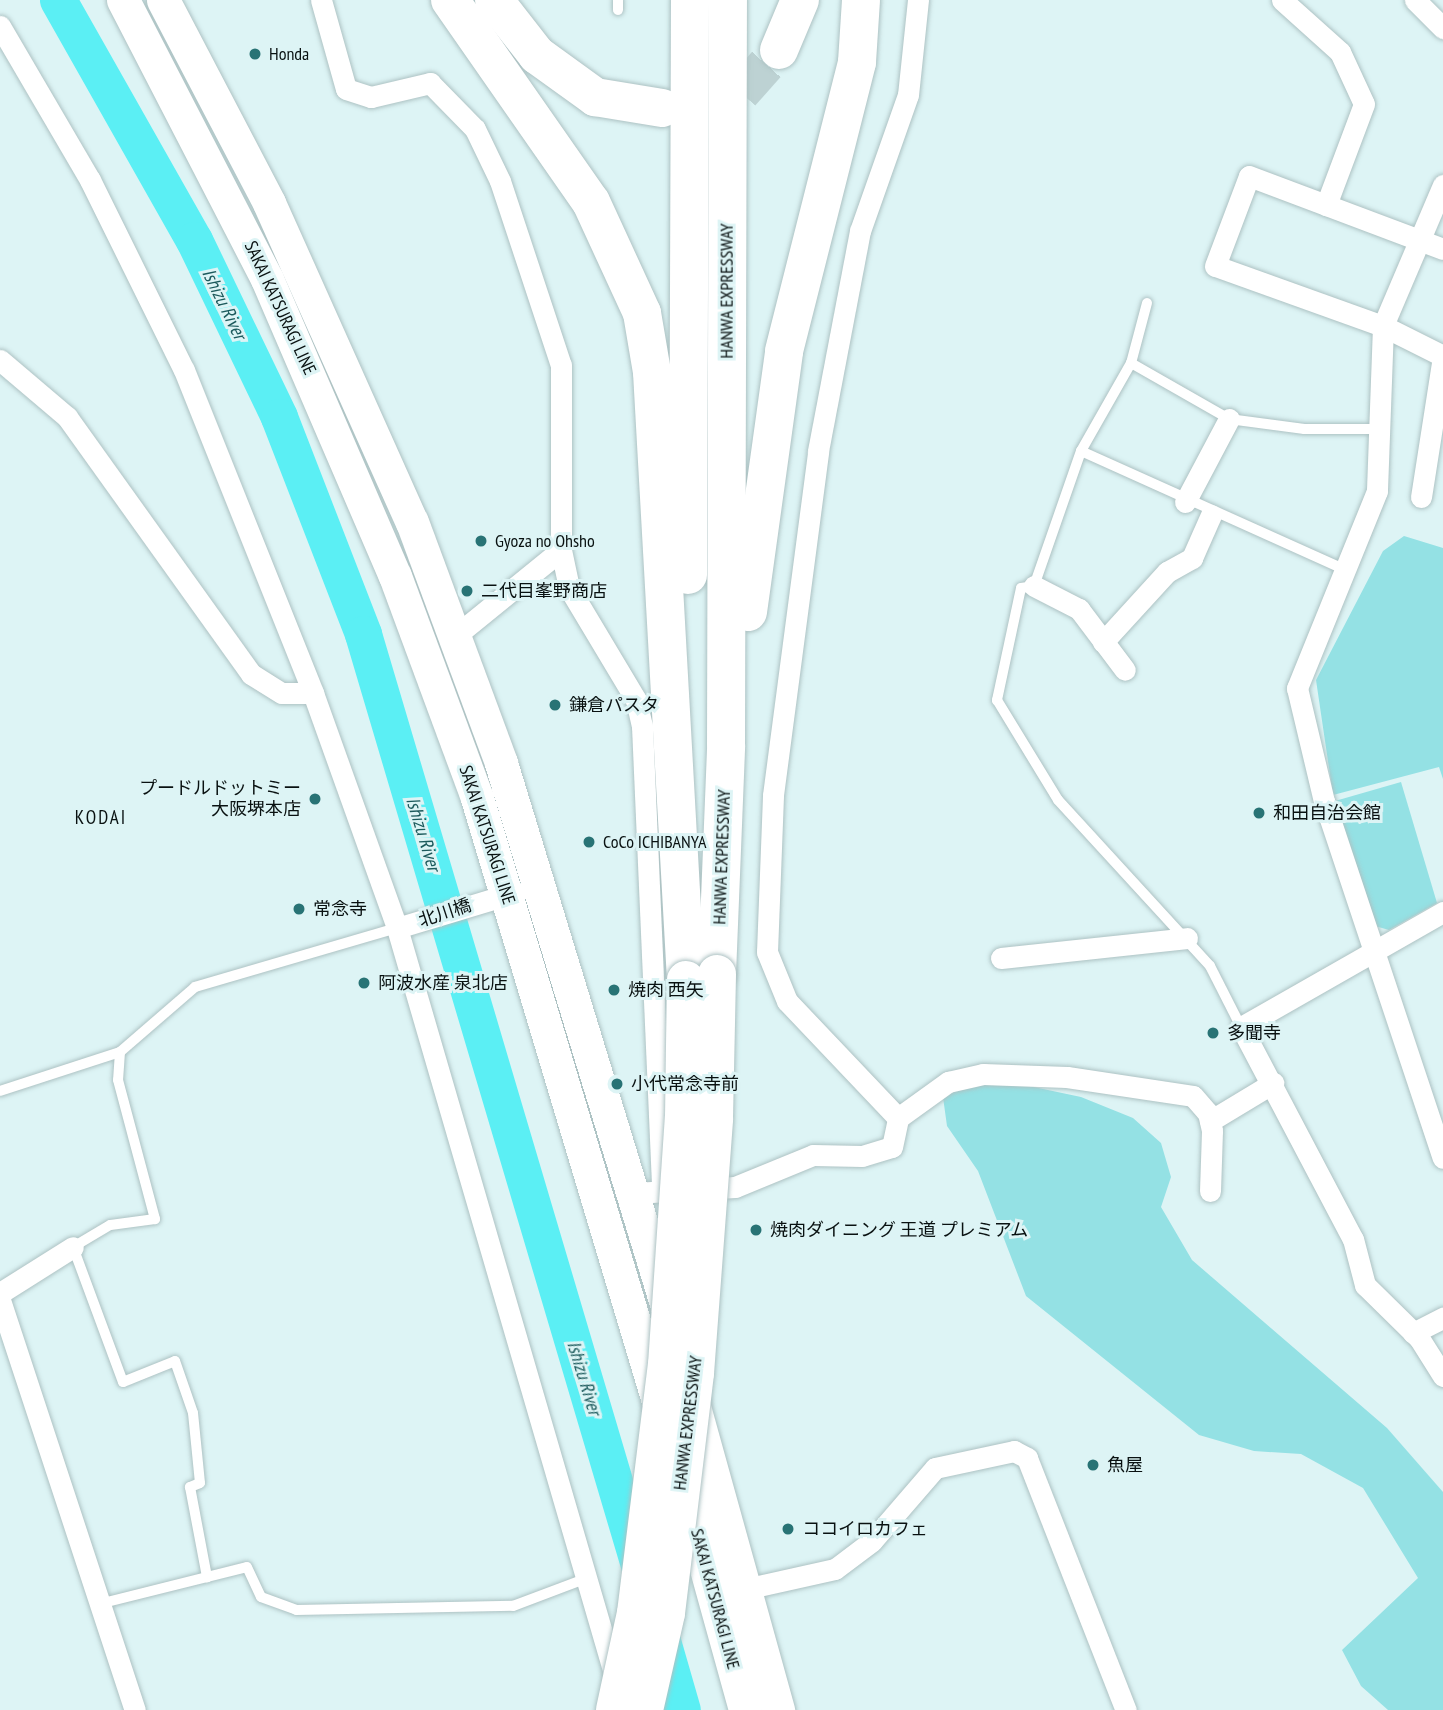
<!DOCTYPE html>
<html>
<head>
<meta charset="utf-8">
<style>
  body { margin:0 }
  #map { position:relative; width:1443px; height:1710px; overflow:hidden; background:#ddf4f5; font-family:"PT Sans Narrow","Noto Sans JP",sans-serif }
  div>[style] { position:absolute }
  .green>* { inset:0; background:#94e1e4 }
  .river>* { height:37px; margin:-18.5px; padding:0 18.5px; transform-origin:18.5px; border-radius:18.5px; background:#5beff4 }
  .motorway-tunnel>* { height:38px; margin-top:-19px; transform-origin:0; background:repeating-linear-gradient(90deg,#bdd2d3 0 38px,transparent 0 57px) }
  .roads { filter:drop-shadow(0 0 2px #adc2c3) drop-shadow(0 0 2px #adc2c3) }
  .service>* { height:10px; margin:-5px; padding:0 5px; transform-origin:5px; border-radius:5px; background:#fff }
  .minor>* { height:21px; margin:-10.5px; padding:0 10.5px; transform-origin:10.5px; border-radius:10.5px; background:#fff }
  .primary>* { height:33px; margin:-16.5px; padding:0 16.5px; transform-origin:16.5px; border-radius:16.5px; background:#fff }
  .motorway>* { height:38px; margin:-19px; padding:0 19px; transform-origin:19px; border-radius:19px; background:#fff }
  .bridges { filter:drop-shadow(0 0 2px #adc2c3) drop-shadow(0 0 2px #adc2c3) }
  .motorway-bridge>* { height:38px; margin:-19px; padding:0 19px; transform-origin:19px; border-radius:19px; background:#fff }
  .dots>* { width:19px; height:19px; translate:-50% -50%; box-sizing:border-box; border:4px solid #ddf4f5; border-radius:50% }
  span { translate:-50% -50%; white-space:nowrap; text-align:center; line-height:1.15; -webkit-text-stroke:6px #ddf4f5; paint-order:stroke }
  .poi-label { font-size:18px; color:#091111 }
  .left { translate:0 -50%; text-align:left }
  .right { translate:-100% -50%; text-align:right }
  .street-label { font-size:18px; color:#091111 }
  .water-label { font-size:19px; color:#1c5a5c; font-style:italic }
  .neighbourhood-label { font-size:19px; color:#091111; letter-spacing:2px }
</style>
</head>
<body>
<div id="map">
  <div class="green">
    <div style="clip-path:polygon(1404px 536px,1443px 548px,1443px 779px,1439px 767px,1333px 795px,1316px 680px,1383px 551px)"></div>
    <div style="clip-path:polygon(1401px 782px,1437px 903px,1389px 930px,1375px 926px,1335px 801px)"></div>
    <div style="clip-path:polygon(1005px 1081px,1081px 1097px,1133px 1118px,1161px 1143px,1171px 1177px,1161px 1207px,1192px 1260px,1387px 1428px,1443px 1492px,1443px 1710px,1388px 1710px,1361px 1686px,1342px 1650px,1418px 1578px,1363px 1488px,1301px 1454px,1254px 1451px,1199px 1435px,1026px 1296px,978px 1171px,947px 1126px,942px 1090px)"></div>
  </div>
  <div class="river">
    <div style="left:58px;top:0;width:276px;rotate:60.5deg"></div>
    <div style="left:194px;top:240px;width:196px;rotate:64.3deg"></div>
    <div style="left:279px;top:417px;width:233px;rotate:68.8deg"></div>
    <div style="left:363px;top:634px;width:981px;rotate:73.49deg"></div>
    <div style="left:658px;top:1627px;width:86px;rotate:73.9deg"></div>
  </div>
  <div class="motorway-tunnel">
    <div style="left:699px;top:107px;width:44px;rotate:-18.4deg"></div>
    <div style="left:741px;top:93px;width:57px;rotate:-48.5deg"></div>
  </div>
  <div class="roads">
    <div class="service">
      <div style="left:618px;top:10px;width:10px;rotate:-90deg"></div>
      <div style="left:1147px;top:303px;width:62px;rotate:104.9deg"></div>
      <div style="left:1131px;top:363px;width:113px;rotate:29.7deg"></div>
      <div style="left:1229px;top:419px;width:76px;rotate:7.6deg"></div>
      <div style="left:1304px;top:429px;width:75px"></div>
      <div style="left:1131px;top:363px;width:101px;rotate:119.6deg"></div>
      <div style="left:1081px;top:451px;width:143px;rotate:109.2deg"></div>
      <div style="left:1034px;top:586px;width:13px;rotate:171deg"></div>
      <div style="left:1021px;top:588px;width:115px;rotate:102.1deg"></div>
      <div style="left:997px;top:700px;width:117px;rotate:58.6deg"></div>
      <div style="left:1058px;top:800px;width:225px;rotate:47.5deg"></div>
      <div style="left:1210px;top:966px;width:68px;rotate:63.1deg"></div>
      <div style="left:1081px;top:451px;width:285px;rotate:24.2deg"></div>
      <div style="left:120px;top:1052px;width:28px;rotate:94deg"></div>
      <div style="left:118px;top:1080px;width:144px;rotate:75.1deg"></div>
      <div style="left:155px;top:1219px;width:45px;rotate:172.4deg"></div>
      <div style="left:110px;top:1225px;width:43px;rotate:149.3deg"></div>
      <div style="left:73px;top:1247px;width:144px;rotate:69.7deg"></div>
      <div style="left:123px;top:1382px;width:56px;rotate:-22deg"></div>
      <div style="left:175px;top:1361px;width:55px;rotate:70.9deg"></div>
      <div style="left:193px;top:1413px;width:70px;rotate:84.3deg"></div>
      <div style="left:200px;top:1483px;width:11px;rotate:158deg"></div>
      <div style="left:190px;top:1487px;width:92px;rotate:79.3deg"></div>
      <div style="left:0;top:1091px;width:126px;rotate:-18deg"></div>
      <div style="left:120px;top:1052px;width:99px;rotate:-40.9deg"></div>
      <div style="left:195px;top:987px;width:210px;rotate:-16.3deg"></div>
      <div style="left:103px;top:1603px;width:148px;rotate:-14deg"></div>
      <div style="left:247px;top:1567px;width:33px;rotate:65deg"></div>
      <div style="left:261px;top:1597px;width:37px;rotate:20deg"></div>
      <div style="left:296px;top:1610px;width:217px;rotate:-1.1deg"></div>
      <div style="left:513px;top:1606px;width:79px;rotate:-20.7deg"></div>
    </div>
    <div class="minor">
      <div style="left:321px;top:0;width:92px;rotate:74.3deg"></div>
      <div style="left:346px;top:89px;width:26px;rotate:18deg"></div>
      <div style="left:371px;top:97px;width:61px;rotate:-13.3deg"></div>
      <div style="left:430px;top:83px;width:64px;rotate:45.6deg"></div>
      <div style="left:475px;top:129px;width:58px;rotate:64.3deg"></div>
      <div style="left:500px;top:181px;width:194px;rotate:71.7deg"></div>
      <div style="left:561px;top:365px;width:185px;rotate:90deg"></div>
      <div style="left:561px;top:550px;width:136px;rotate:140.9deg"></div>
      <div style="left:1282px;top:0;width:78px;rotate:41.9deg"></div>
      <div style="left:1340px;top:52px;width:57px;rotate:65.2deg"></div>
      <div style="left:1364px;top:104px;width:108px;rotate:110.6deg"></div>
      <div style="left:1415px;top:0;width:40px;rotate:45deg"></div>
      <div style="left:0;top:26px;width:178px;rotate:59.7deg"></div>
      <div style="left:90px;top:180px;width:212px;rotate:63.7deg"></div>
      <div style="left:184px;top:370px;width:348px;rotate:68.2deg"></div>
      <div style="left:313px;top:693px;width:250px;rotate:70.3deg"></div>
      <div style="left:397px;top:928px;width:780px;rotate:73.77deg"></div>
      <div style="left:1443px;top:185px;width:153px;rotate:113.1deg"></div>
      <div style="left:1383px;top:326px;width:165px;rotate:92.1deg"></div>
      <div style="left:1377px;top:491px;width:213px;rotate:112.1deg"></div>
      <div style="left:1297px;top:688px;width:116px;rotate:76.6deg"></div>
      <div style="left:1324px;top:801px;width:376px;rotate:71.6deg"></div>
      <div style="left:0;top:360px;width:88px;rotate:40.4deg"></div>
      <div style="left:67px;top:417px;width:316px;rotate:54.4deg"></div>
      <div style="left:251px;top:674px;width:36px;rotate:32deg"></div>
      <div style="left:282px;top:693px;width:31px"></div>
      <div style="left:1421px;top:497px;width:143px;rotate:-81.1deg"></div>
      <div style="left:1443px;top:356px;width:67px;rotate:-153.4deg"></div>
      <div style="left:1383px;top:326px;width:178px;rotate:-160.3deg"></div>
      <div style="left:1215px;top:266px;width:96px;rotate:-69.3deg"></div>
      <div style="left:1249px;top:176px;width:207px;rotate:20.6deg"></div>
      <div style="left:1185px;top:502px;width:94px;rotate:-62.1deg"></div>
      <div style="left:561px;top:550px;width:39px;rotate:78deg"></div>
      <div style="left:569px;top:588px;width:131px;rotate:59.1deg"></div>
      <div style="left:636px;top:700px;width:27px;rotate:77deg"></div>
      <div style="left:642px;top:726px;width:466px;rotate:87.5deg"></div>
      <div style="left:1034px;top:586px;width:51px;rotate:27.1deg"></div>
      <div style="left:1079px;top:609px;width:76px;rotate:53deg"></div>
      <div style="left:1103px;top:642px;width:95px;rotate:-47.6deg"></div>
      <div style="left:1167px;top:572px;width:29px;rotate:-29deg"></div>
      <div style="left:1192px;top:558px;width:47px;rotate:-66.2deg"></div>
      <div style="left:1443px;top:912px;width:232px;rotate:150.3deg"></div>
      <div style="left:1241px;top:1027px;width:240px;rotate:62.2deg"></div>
      <div style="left:1353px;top:1239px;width:48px;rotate:75.4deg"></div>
      <div style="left:1365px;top:1285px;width:76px;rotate:44.5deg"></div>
      <div style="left:1419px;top:1338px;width:45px;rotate:57.7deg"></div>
      <div style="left:397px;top:928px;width:124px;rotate:-16.8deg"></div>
      <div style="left:1001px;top:958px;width:187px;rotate:-6.1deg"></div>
      <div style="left:898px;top:1118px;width:62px;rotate:-35.8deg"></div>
      <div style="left:948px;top:1082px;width:36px;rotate:-13deg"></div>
      <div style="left:983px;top:1074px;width:84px;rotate:2deg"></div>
      <div style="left:1067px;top:1077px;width:127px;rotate:8.6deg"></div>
      <div style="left:1193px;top:1096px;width:23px;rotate:49deg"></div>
      <div style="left:1208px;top:1113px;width:18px;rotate:77deg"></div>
      <div style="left:1212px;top:1131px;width:60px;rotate:91.9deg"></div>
      <div style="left:1210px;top:1121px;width:74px;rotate:-31.1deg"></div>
      <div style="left:635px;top:1193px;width:100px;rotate:-3.4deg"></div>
      <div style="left:735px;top:1187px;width:84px;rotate:-22.3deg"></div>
      <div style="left:813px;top:1155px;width:49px;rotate:1.2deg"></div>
      <div style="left:862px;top:1156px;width:31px;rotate:-17deg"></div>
      <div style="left:892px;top:1147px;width:30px;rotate:-78deg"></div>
      <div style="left:898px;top:1118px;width:161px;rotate:-133.5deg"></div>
      <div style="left:787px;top:1001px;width:53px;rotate:-112.2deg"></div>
      <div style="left:767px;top:952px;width:157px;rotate:-87.8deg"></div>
      <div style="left:773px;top:795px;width:347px;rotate:-82.5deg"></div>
      <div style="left:818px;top:451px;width:224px;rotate:-79.2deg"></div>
      <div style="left:860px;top:231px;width:144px;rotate:-70.6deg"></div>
      <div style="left:908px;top:95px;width:96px;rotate:-84deg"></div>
      <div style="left:0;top:1293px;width:86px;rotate:-32.2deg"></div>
      <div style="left:0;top:1300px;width:432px;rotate:71.8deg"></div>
      <div style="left:1413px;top:1333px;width:34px;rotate:-27deg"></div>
      <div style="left:745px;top:1589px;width:92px;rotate:-12.5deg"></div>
      <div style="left:835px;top:1569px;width:46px;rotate:-37.1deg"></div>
      <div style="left:872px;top:1541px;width:96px;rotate:-49.2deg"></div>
      <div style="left:935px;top:1468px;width:81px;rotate:-12.1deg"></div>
      <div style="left:1014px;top:1451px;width:15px;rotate:28deg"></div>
      <div style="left:1027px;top:1458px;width:271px;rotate:68.6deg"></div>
    </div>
    <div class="primary">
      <div style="left:123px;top:0;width:314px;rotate:62.7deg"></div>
      <div style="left:267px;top:279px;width:323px;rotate:66.7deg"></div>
      <div style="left:395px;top:576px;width:237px;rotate:69.7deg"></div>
      <div style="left:477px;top:798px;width:637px;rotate:73.3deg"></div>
      <div style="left:163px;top:0;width:229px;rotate:62.4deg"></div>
      <div style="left:269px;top:203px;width:350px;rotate:65.9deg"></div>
      <div style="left:412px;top:522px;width:257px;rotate:69.7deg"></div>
      <div style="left:501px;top:763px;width:569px;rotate:73.03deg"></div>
      <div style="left:693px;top:1403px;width:319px;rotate:74.5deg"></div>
      <div style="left:683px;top:1486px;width:232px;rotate:74.5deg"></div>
    </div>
    <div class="motorway">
      <div style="left:450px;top:0;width:246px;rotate:55.1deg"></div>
      <div style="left:591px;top:202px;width:122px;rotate:65.3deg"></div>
      <div style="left:642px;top:313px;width:60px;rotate:80.4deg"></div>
      <div style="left:652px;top:372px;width:609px;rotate:86.8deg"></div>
      <div style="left:494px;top:0;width:70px;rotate:52deg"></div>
      <div style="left:537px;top:55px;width:72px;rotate:35.9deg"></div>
      <div style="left:595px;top:97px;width:68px;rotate:9.3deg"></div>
      <div style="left:779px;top:50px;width:54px;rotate:-67.2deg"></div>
      <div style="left:688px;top:575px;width:575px;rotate:-89.8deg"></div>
      <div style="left:748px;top:612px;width:263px;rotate:-82.1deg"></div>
      <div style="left:784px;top:351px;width:298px;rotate:-75.8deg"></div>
      <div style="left:857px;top:62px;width:62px;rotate:-86.3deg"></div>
      <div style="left:717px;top:974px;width:229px;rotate:-87.7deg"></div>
      <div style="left:726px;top:745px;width:745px;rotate:-89.85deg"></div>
    </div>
  </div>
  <div class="bridges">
    <div class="motorway-bridge">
      <div style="left:615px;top:1710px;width:99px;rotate:-77.8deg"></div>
      <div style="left:636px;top:1613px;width:250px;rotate:-82.9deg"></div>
      <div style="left:667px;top:1365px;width:248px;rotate:-86.1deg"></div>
      <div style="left:684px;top:1118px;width:138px;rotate:-89.2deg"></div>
      <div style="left:644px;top:1710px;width:99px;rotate:-77.2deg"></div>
      <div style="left:666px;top:1613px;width:242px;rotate:-83.1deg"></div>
      <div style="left:695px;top:1373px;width:256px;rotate:-85.7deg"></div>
      <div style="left:714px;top:1118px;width:144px;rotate:-88.8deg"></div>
    </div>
  </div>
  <div class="dots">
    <div style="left:255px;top:54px;background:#287375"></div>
    <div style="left:481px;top:541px;background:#287375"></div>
    <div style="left:467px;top:591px;background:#287375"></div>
    <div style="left:555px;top:705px;background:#287375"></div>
    <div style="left:315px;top:799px;background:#287375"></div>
    <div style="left:1259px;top:813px;background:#287375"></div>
    <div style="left:589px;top:842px;background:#287375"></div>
    <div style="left:299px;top:909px;background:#287375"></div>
    <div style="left:364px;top:983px;background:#287375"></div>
    <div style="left:614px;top:990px;background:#287375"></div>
    <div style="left:1213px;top:1033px;background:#287375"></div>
    <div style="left:617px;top:1084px;background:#287375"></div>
    <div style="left:756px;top:1230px;background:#287375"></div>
    <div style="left:1093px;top:1465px;background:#287375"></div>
    <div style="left:788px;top:1529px;background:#287375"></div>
  </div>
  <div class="poi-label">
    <span class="left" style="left:269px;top:54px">Honda</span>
    <span class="left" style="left:495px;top:541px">Gyoza no Ohsho</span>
    <span class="left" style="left:481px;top:591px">二代目峯野商店</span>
    <span class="left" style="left:569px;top:705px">鎌倉パスタ</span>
    <span class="right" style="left:301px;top:799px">プードルドットミー<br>大阪堺本店</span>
    <span class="left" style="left:1273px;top:813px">和田自治会館</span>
    <span class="left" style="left:603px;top:842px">CoCo ICHIBANYA</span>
    <span class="left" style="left:313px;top:909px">常念寺</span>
    <span class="left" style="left:378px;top:983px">阿波水産 泉北店</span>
    <span class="left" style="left:628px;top:990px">焼肉 西矢</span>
    <span class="left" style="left:1227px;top:1033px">多聞寺</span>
    <span class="left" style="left:631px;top:1084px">小代常念寺前</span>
    <span class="left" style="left:770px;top:1230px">焼肉ダイニング 王道 プレミアム</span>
    <span class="left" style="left:1107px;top:1465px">魚屋</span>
    <span class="left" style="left:802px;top:1529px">ココイロカフェ</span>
  </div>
  <div class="street-label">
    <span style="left:727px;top:291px;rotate:-90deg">HANWA EXPRESSWAY</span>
    <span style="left:280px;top:308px;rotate:65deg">SAKAI KATSURAGI LINE</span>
    <span style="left:487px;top:835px;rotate:72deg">SAKAI KATSURAGI LINE</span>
    <span style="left:722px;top:857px;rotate:-88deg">HANWA EXPRESSWAY</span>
    <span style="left:445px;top:913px;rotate:-18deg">北川橋</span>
    <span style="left:688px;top:1423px;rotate:-83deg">HANWA EXPRESSWAY</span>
    <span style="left:715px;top:1599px;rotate:75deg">SAKAI KATSURAGI LINE</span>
  </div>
  <div class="water-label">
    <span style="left:224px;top:304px;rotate:64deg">Ishizu River</span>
    <span style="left:423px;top:834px;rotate:73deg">Ishizu River</span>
    <span style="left:584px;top:1378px;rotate:73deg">Ishizu River</span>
  </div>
  <div class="neighbourhood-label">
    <span style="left:101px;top:818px">KODAI</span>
  </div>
</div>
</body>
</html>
